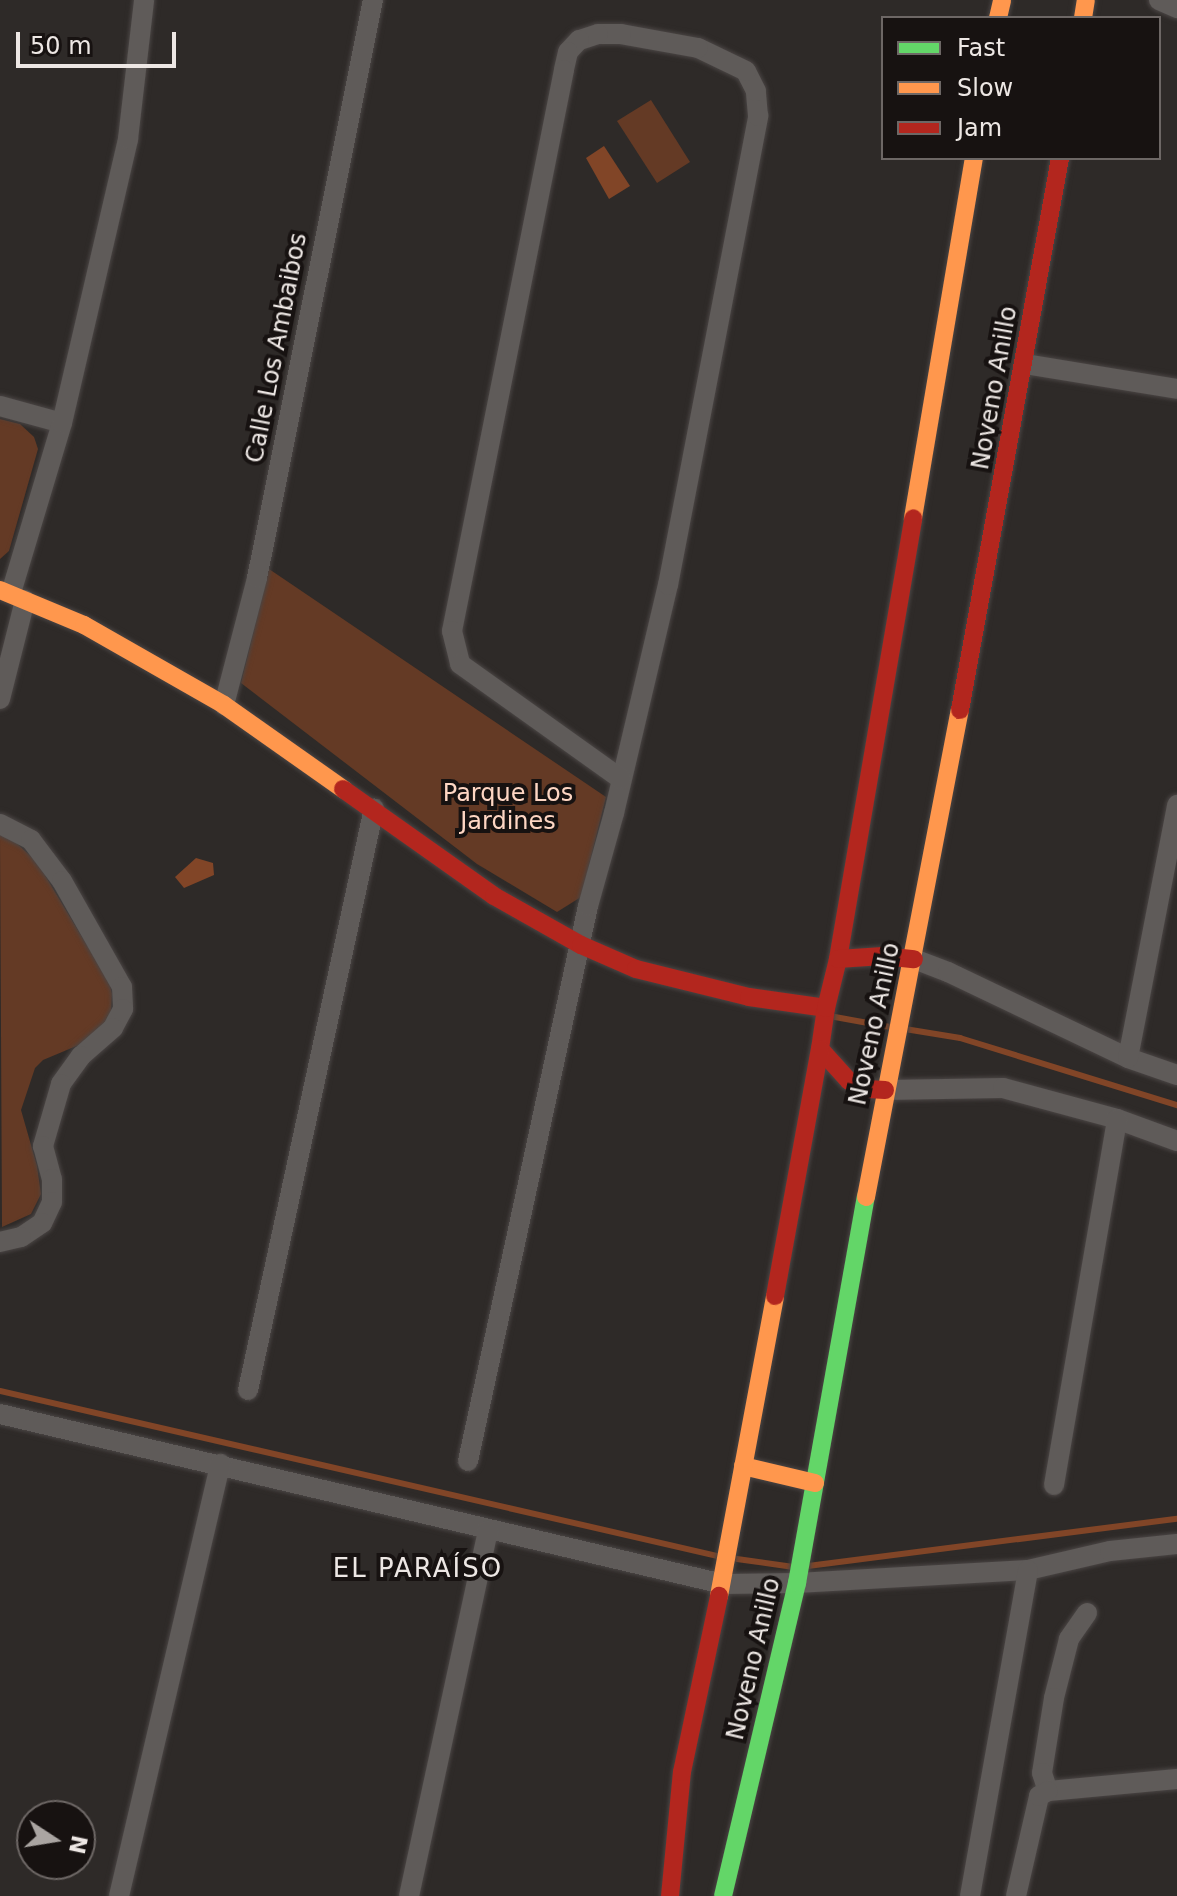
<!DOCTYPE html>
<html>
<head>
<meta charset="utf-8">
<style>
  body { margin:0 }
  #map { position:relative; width:1177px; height:1896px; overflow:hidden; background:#2e2a28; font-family:"DejaVu Sans",sans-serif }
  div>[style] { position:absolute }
  .green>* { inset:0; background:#643a25 }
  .water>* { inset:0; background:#814527 }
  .stream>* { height:6px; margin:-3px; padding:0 3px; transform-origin:3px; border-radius:3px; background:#814527 }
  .roads { filter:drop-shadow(0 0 2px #4a4544) drop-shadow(0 0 2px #4a4544) }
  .street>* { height:20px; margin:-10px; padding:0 10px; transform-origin:10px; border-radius:10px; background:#5f5b59 }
  .fast>* { height:18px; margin:-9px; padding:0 9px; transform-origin:9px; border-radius:9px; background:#63d668 }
  .slow>* { height:18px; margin:-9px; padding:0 9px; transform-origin:9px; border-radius:9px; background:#ff974d }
  .jam>* { height:18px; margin:-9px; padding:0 9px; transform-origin:9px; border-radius:9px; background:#b3261e }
  span { translate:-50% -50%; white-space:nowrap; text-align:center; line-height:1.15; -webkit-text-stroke:8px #171211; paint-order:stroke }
  .street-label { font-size:24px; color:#ede7e4 }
  .park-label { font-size:24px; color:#fed6c3 }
  .neighbourhood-label { font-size:26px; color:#ede7e4; letter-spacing:2px }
  .legend { position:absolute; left:881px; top:16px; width:280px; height:144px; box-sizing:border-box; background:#171211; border:2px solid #6d6765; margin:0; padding:10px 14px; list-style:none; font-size:24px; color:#ede7e4 }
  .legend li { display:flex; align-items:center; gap:16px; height:40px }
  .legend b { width:40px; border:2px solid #6d6765 }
  .north { position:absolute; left:16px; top:1800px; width:80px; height:80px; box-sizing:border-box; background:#171211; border:2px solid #6d6765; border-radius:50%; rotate:102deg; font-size:22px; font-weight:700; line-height:32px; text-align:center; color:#ede7e4 }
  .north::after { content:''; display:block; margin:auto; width:28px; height:36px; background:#aaa5a2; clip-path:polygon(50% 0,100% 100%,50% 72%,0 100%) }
  .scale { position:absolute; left:16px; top:32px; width:160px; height:36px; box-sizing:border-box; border:4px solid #ede7e4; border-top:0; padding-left:10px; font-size:24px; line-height:28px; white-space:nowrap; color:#ede7e4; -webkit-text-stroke:6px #171211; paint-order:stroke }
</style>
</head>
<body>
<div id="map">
  <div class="green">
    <div style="clip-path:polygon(651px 100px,690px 162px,657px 183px,617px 121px)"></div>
    <div style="clip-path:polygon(0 419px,20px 424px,34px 437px,38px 449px,9px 551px,0 559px)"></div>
    <div style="clip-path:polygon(269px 569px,606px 797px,581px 897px,557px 912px,477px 864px,241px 683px)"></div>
    <div style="clip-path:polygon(0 835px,12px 839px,37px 862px,109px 982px,112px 994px,111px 1011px,106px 1023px,86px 1042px,43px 1060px,35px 1068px,21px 1110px,37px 1166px,41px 1194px,31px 1214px,2px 1227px)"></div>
  </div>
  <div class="water">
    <div style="clip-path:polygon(604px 146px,630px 186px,609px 199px,586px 158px)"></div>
    <div style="clip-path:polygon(196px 858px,213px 863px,214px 875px,184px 888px,175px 877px)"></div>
  </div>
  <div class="stream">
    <div style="left:835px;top:1017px;width:56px;rotate:10.3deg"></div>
    <div style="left:905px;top:1029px;width:56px;rotate:9.3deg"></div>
    <div style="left:960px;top:1038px;width:227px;rotate:17.2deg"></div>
    <div style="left:0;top:1391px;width:741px;rotate:12.95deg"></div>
    <div style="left:737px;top:1559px;width:57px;rotate:8.1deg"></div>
    <div style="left:808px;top:1566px;width:372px;rotate:-7.3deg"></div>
  </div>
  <div class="roads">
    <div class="street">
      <div style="left:1159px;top:0;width:20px;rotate:24deg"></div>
      <div style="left:1025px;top:364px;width:154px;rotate:9.3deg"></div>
      <div style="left:0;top:406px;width:64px;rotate:15.3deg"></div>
      <div style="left:11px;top:593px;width:177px;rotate:-73.3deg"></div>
      <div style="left:62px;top:423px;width:292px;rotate:-76.9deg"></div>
      <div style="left:128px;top:139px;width:140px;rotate:-83.4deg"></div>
      <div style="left:0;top:699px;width:102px;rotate:-75.8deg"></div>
      <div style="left:224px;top:705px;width:131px;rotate:-75.4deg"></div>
      <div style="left:257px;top:578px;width:590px;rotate:-78.65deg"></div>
      <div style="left:0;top:824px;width:35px;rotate:27deg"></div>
      <div style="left:31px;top:840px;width:51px;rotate:52.9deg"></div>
      <div style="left:62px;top:881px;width:122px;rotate:60.5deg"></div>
      <div style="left:122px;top:987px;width:22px;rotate:87deg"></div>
      <div style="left:123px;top:1009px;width:21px;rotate:118deg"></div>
      <div style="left:113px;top:1028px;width:43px;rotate:138.8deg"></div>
      <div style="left:81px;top:1056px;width:34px;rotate:126deg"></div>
      <div style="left:61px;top:1084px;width:65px;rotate:106.2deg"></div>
      <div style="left:43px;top:1146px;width:34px;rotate:75deg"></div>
      <div style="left:52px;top:1179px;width:23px;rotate:90deg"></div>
      <div style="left:52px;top:1202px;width:23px;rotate:115deg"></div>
      <div style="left:42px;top:1223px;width:25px;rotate:146deg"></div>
      <div style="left:21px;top:1237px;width:22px;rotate:167deg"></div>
      <div style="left:914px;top:959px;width:36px;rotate:21deg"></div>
      <div style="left:948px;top:972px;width:199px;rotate:25.5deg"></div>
      <div style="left:1128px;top:1058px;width:52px;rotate:19.1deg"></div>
      <div style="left:1128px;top:1058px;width:258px;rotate:-79deg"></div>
      <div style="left:885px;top:1090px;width:118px;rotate:-1deg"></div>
      <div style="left:1003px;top:1088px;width:118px;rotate:15.2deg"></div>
      <div style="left:1117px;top:1119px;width:64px;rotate:20.1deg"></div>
      <div style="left:248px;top:1390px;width:595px;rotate:-77.78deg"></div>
      <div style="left:0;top:1414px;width:743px;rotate:13.23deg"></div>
      <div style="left:723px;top:1584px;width:74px;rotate:-0.8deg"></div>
      <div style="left:797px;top:1583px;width:231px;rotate:-3.2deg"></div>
      <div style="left:1028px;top:1570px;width:84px;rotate:-13deg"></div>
      <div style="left:1110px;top:1551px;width:67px;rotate:-6deg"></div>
      <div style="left:468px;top:1461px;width:568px;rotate:-77.8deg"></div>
      <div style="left:588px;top:906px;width:97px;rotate:-74.4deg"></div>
      <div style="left:614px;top:813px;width:234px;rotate:-76.7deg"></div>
      <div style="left:668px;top:585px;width:478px;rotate:-79.1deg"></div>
      <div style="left:758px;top:116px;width:25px;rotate:-95deg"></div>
      <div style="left:756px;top:91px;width:22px;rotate:-117deg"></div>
      <div style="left:746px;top:71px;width:53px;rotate:-154.4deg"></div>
      <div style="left:698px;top:48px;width:78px;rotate:-169.7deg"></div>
      <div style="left:621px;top:34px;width:23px;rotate:180deg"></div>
      <div style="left:598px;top:34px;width:20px;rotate:162deg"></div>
      <div style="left:579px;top:40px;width:16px;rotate:133deg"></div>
      <div style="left:568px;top:52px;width:18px;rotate:103deg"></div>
      <div style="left:564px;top:70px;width:572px;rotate:101.29deg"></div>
      <div style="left:452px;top:631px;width:34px;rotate:76deg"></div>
      <div style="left:460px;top:664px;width:198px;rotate:35.5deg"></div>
      <div style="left:1054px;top:1485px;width:371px;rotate:-80.2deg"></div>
      <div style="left:1087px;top:1613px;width:32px;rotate:125deg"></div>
      <div style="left:1069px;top:1639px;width:61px;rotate:104.3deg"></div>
      <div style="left:1054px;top:1698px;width:76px;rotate:99.1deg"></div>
      <div style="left:1042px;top:1773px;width:19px;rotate:72deg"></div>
      <div style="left:1048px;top:1791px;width:130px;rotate:-5.3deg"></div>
      <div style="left:119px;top:1896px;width:444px;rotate:-76.8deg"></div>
      <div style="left:409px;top:1896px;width:374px;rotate:-77.8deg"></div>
      <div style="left:970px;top:1896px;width:331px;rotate:-79.9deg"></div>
      <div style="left:1016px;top:1896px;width:103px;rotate:-77deg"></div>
      <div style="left:1039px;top:1796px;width:10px;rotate:-29deg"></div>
    </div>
    <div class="fast">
      <div style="left:723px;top:1896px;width:322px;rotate:-76.7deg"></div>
      <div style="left:797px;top:1583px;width:392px;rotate:-79.9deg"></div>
    </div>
    <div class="slow">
      <div style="left:998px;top:18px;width:18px;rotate:-77deg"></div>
      <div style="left:1083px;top:18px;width:18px;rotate:-81deg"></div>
      <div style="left:913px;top:518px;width:365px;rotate:-80.4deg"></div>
      <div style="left:0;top:590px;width:91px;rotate:22.6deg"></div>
      <div style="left:84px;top:625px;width:161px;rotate:29.7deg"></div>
      <div style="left:224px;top:705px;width:146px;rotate:35.2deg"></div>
      <div style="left:866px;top:1197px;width:496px;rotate:-79.1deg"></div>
      <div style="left:743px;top:1466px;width:74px;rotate:13.3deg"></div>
      <div style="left:719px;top:1596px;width:305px;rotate:-79.4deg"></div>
    </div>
    <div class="jam">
      <div style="left:960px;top:710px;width:561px;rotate:-79.73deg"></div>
      <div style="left:343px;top:789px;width:185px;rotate:35.3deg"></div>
      <div style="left:494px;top:896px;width:100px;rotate:29.4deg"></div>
      <div style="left:581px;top:945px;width:60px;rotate:23.6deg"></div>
      <div style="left:636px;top:969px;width:116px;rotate:13.9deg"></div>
      <div style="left:749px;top:997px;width:78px;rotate:8.1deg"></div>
      <div style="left:838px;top:959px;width:447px;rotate:-80.3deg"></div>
      <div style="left:885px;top:1090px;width:17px;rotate:-177deg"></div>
      <div style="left:868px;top:1089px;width:21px;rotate:-157deg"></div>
      <div style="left:849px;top:1081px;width:43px;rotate:-132.2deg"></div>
      <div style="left:820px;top:1049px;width:41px;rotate:-81.7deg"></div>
      <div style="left:826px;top:1008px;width:50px;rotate:-76.2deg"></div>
      <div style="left:838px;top:959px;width:45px;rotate:-3.8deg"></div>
      <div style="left:883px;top:956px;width:31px;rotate:6deg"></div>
      <div style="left:775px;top:1296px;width:251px;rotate:-79.7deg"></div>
      <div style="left:670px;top:1896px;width:125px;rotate:-84.5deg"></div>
      <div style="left:682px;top:1772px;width:180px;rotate:-78.1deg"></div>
    </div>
  </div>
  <div class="street-label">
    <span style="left:277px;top:348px;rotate:-79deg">Calle Los Ambaibos</span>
    <span style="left:995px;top:388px;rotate:-80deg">Noveno Anillo</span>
    <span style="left:875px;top:1024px;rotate:-78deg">Noveno Anillo</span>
    <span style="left:754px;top:1659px;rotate:-77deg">Noveno Anillo</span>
  </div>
  <div class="park-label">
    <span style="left:508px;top:808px">Parque Los<br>Jardines</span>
  </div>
  <div class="neighbourhood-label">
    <span style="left:418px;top:1569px">EL PARAÍSO</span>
  </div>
  <ul class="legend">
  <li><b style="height:10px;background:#63d668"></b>Fast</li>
  <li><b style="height:10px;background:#ff974d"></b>Slow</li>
  <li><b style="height:10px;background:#b3261e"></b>Jam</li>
  </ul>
  <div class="north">N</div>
  <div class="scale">50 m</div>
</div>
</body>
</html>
